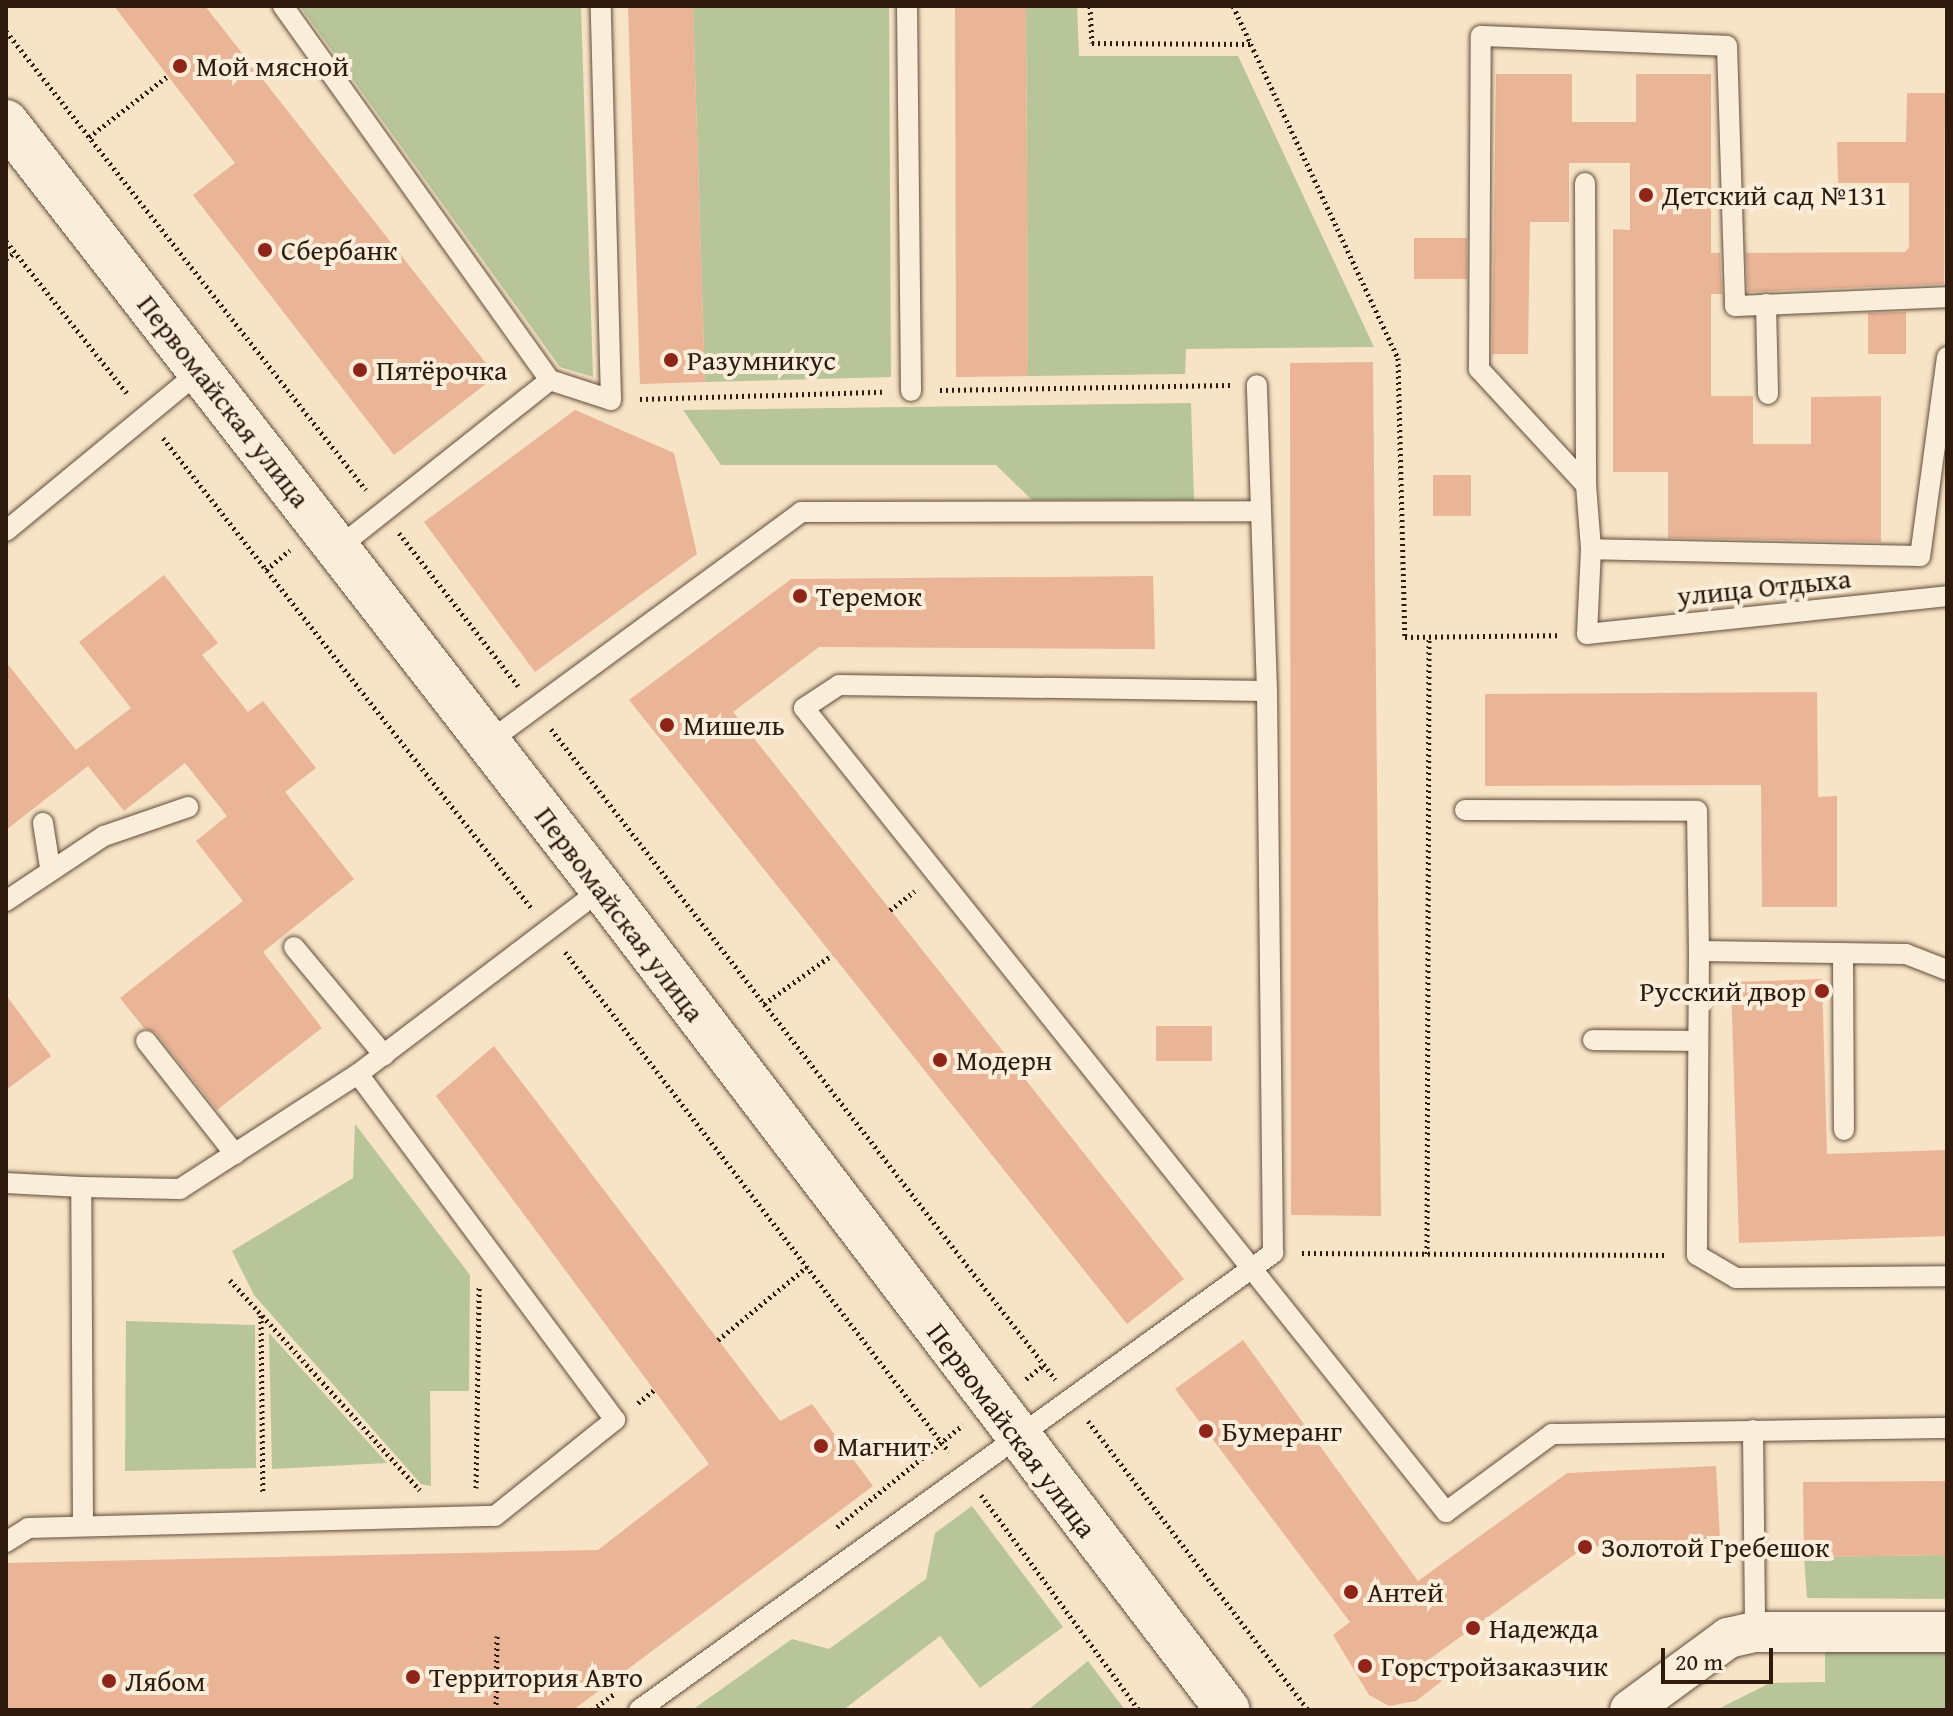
<!DOCTYPE html>
<html>
<head>
<meta charset="utf-8">
<style>
  body { margin:0 }
  #map { position:relative; width:1953px; height:1716px; overflow:hidden; background:#f7e3c5; font-family:"Gentium Book Plus",serif }
  div>[style] { position:absolute }
  .green>* { inset:0; background:#b7c598 }
  .building>* { inset:0; background:#eab496 }
  .path>* { height:5px; margin-top:-2.5px; transform-origin:0; background:repeating-linear-gradient(90deg,#2e1b0d 0 2px,transparent 0 6px) }
  .roads { filter:drop-shadow(0 0 2px #604d3b) drop-shadow(0 0 2px #604d3b) }
  .lane>* { height:20px; margin:-10px; padding:0 10px; transform-origin:10px; border-radius:10px; background:#faedd9 }
  .street>* { height:40px; margin:-20px; padding:0 20px; transform-origin:20px; border-radius:20px; background:#faedd9 }
  .secondary>* { height:44px; margin:-22px; padding:0 22px; transform-origin:22px; border-radius:22px; background:#faedd9 }
  .dots>* { width:22px; height:22px; translate:-50% -50%; box-sizing:border-box; border:4px solid #faedd9; border-radius:50% }
  span { translate:-50% -50%; white-space:nowrap; text-align:center; line-height:1.15; -webkit-text-stroke:8px #faedd9; paint-order:stroke }
  .poi-label { font-size:28px; color:#2e1b0d }
  .left { translate:0 -50%; text-align:left }
  .right { translate:-100% -50%; text-align:right }
  .street-label { font-size:28px; color:#2e1b0d }
  .frame { position:absolute; inset:0; border:8px solid #2e1b0d; pointer-events:none }
  .scale { position:absolute; left:1661px; top:1648px; width:112px; height:36px; box-sizing:border-box; border:4px solid #2e1b0d; border-top:0; padding-left:10px; font-size:24px; line-height:28px; white-space:nowrap; color:#2e1b0d; -webkit-text-stroke:6px #faedd9; paint-order:stroke }
</style>
</head>
<body>
<div id="map">
  <div class="green">
    <div style="clip-path:polygon(300px 6px,581px 6px,593px 377px,560px 367px)"></div>
    <div style="clip-path:polygon(693px 6px,889px 6px,891px 377px,705px 382px)"></div>
    <div style="clip-path:polygon(1026px 6px,1077px 6px,1079px 56px,1238px 56px,1374px 347px,1186px 349px,1185px 374px,1028px 376px)"></div>
    <div style="clip-path:polygon(1191px 403px,1194px 500px,1032px 500px,996px 465px,721px 465px,683px 410px)"></div>
    <div style="clip-path:polygon(355px 1124px,470px 1275px,469px 1391px,430px 1391px,431px 1486px,421px 1484px,254px 1295px,232px 1251px,353px 1178px)"></div>
    <div style="clip-path:polygon(126px 1321px,255px 1325px,256px 1468px,125px 1471px)"></div>
    <div style="clip-path:polygon(269px 1333px,387px 1463px,272px 1469px)"></div>
    <div style="clip-path:polygon(972px 1506px,1063px 1627px,980px 1688px,940px 1636px,843px 1710px,692px 1710px,792px 1639px,829px 1649px,926px 1579px,935px 1533px)"></div>
    <div style="clip-path:polygon(1947px 1555px,1947px 1599px,1807px 1598px,1804px 1557px)"></div>
    <div style="clip-path:polygon(1825px 1651px,1947px 1651px,1947px 1710px,1716px 1710px,1770px 1683px,1825px 1682px)"></div>
    <div style="clip-path:polygon(1088px 1661px,1125px 1710px,1028px 1710px)"></div>
  </div>
  <div class="building">
    <div style="clip-path:polygon(114px 6px,205px 6px,496px 376px,394px 455px,193px 195px,235px 163px)"></div>
    <div style="clip-path:polygon(628px 6px,693px 6px,705px 382px,640px 384px)"></div>
    <div style="clip-path:polygon(955px 6px,1026px 6px,1028px 376px,956px 377px)"></div>
    <div style="clip-path:polygon(1496px 74px,1572px 74px,1572px 122px,1636px 122px,1636px 74px,1711px 74px,1711px 253px,1720px 253px,1722px 294px,1711px 294px,1711px 396px,1753px 396px,1753px 444px,1811px 444px,1811px 397px,1881px 396px,1881px 542px,1668px 538px,1668px 472px,1613px 472px,1613px 229px,1630px 230px,1630px 163px,1569px 163px,1569px 222px,1530px 222px,1528px 354px,1492px 354px)"></div>
    <div style="clip-path:polygon(1907px 93px,1945px 93px,1944px 284px,1748px 292px,1746px 253px,1905px 252px,1909px 247px,1909px 183px,1838px 183px,1837px 142px,1906px 142px)"></div>
    <div style="clip-path:polygon(1414px 238px,1467px 238px,1467px 279px,1414px 279px)"></div>
    <div style="clip-path:polygon(1906px 312px,1906px 354px,1868px 354px,1868px 313px)"></div>
    <div style="clip-path:polygon(1373px 362px,1381px 1216px,1291px 1215px,1290px 363px)"></div>
    <div style="clip-path:polygon(575px 410px,674px 453px,697px 554px,535px 672px,424px 522px)"></div>
    <div style="clip-path:polygon(1433px 475px,1471px 475px,1471px 516px,1433px 516px)"></div>
    <div style="clip-path:polygon(164px 575px,218px 643px,202px 655px,248px 712px,263px 701px,316px 768px,285px 792px,354px 879px,263px 952px,322px 1028px,217px 1110px,156px 1033px,144px 1028px,120px 998px,243px 901px,196px 841px,227px 816px,185px 763px,124px 811px,88px 766px,6px 830px,6px 662px,76px 750px,131px 708px,79px 642px)"></div>
    <div style="clip-path:polygon(1153px 576px,1155px 649px,819px 647px,733px 712px,1184px 1279px,1127px 1324px,629px 700px,791px 579px)"></div>
    <div style="clip-path:polygon(1817px 692px,1818px 797px,1837px 796px,1837px 907px,1762px 907px,1761px 785px,1485px 786px,1485px 694px)"></div>
    <div style="clip-path:polygon(1822px 979px,1827px 1154px,1947px 1150px,1947px 1236px,1739px 1243px,1731px 982px)"></div>
    <div style="clip-path:polygon(6px 995px,51px 1056px,6px 1090px)"></div>
    <div style="clip-path:polygon(1156px 1026px,1212px 1026px,1212px 1061px,1156px 1061px)"></div>
    <div style="clip-path:polygon(494px 1046px,780px 1421px,812px 1404px,873px 1486px,573px 1710px,6px 1710px,6px 1563px,598px 1550px,709px 1464px,436px 1096px)"></div>
    <div style="clip-path:polygon(1243px 1340px,1418px 1581px,1567px 1473px,1716px 1466px,1720px 1538px,1585px 1547px,1427px 1661px,1442px 1681px,1416px 1701px,1389px 1706px,1369px 1695px,1333px 1635px,1350px 1622px,1175px 1389px)"></div>
    <div style="clip-path:polygon(1947px 1481px,1947px 1555px,1804px 1557px,1803px 1482px)"></div>
  </div>
  <div class="path">
    <div style="left:1090px;top:6px;width:37px;rotate:87deg"></div>
    <div style="left:1092px;top:43px;width:158px;rotate:0.4deg"></div>
    <div style="left:1233px;top:6px;width:389px;rotate:64.9deg"></div>
    <div style="left:1398px;top:358px;width:279px;rotate:88.6deg"></div>
    <div style="left:1405px;top:637px;width:153px;rotate:-0.7deg"></div>
    <div style="left:6px;top:31px;width:583px;rotate:51.89deg"></div>
    <div style="left:89px;top:137px;width:100px;rotate:-37.7deg"></div>
    <div style="left:6px;top:241px;width:194px;rotate:51.5deg"></div>
    <div style="left:6px;top:259px;width:11px;rotate:-38deg"></div>
    <div style="left:940px;top:390px;width:290px;rotate:-1deg"></div>
    <div style="left:640px;top:399px;width:242px;rotate:-1.7deg"></div>
    <div style="left:163px;top:438px;width:598px;rotate:51.92deg"></div>
    <div style="left:399px;top:533px;width:194px;rotate:52.1deg"></div>
    <div style="left:266px;top:570px;width:31px;rotate:-40deg"></div>
    <div style="left:551px;top:729px;width:823px;rotate:52.21deg"></div>
    <div style="left:890px;top:910px;width:31px;rotate:-37deg"></div>
    <div style="left:565px;top:952px;width:630px;rotate:52.48deg"></div>
    <div style="left:764px;top:1004px;width:84px;rotate:-35.8deg"></div>
    <div style="left:1302px;top:1253px;width:366px;rotate:0.3deg"></div>
    <div style="left:1427px;top:1254px;width:617px;rotate:-89.81deg"></div>
    <div style="left:230px;top:1280px;width:283px;rotate:47.9deg"></div>
    <div style="left:261px;top:1315px;width:178px;rotate:89.4deg"></div>
    <div style="left:718px;top:1340px;width:115px;rotate:-39.4deg"></div>
    <div style="left:1026px;top:1379px;width:23px;rotate:-38deg"></div>
    <div style="left:638px;top:1403px;width:21px;rotate:-39deg"></div>
    <div style="left:1088px;top:1421px;width:363px;rotate:52.7deg"></div>
    <div style="left:476px;top:1488px;width:202px;rotate:-89.1deg"></div>
    <div style="left:981px;top:1495px;width:267px;rotate:53.7deg"></div>
    <div style="left:837px;top:1527px;width:162px;rotate:-39deg"></div>
    <div style="left:496px;top:1710px;width:74px;rotate:-89.2deg"></div>
    <div style="left:592px;top:1710px;width:29px;rotate:-36deg"></div>
  </div>
  <div class="roads">
    <div class="lane">
      <div style="left:283px;top:6px;width:460px;rotate:54.5deg"></div>
      <div style="left:550px;top:380px;width:270px;rotate:141.6deg"></div>
      <div style="left:907px;top:6px;width:385px;rotate:89.4deg"></div>
      <div style="left:1585px;top:183px;width:302px;rotate:89.8deg"></div>
      <div style="left:1586px;top:485px;width:158px;rotate:-132.7deg"></div>
      <div style="left:1479px;top:369px;width:333px;rotate:-89.7deg"></div>
      <div style="left:1481px;top:36px;width:246px;rotate:2.3deg"></div>
      <div style="left:1727px;top:46px;width:260px;rotate:88.2deg"></div>
      <div style="left:1735px;top:306px;width:212px;rotate:-2.4deg"></div>
      <div style="left:1766px;top:304px;width:90px;rotate:88.7deg"></div>
      <div style="left:1947px;top:357px;width:201px;rotate:97.7deg"></div>
      <div style="left:1920px;top:556px;width:329px;rotate:-178.8deg"></div>
      <div style="left:1591px;top:549px;width:85px;rotate:92.7deg"></div>
      <div style="left:1587px;top:634px;width:362px;rotate:-6deg"></div>
      <div style="left:550px;top:380px;width:64px;rotate:18.2deg"></div>
      <div style="left:611px;top:400px;width:394px;rotate:-91.5deg"></div>
      <div style="left:1586px;top:485px;width:64px;rotate:85.5deg"></div>
      <div style="left:6px;top:531px;width:251px;rotate:-39.5deg"></div>
      <div style="left:1267px;top:691px;width:428px;rotate:-179.2deg"></div>
      <div style="left:839px;top:685px;width:42px;rotate:146.7deg"></div>
      <div style="left:804px;top:708px;width:1029px;rotate:51.39deg"></div>
      <div style="left:1446px;top:1512px;width:132px;rotate:-36.3deg"></div>
      <div style="left:1552px;top:1434px;width:395px;rotate:-0.9deg"></div>
      <div style="left:487px;top:743px;width:390px;rotate:-36.3deg"></div>
      <div style="left:801px;top:512px;width:460px;rotate:-0.1deg"></div>
      <div style="left:1465px;top:810px;width:232px;rotate:0.2deg"></div>
      <div style="left:1697px;top:811px;width:140px;rotate:89.2deg"></div>
      <div style="left:43px;top:823px;width:45px;rotate:81deg"></div>
      <div style="left:6px;top:901px;width:118px;rotate:-33.6deg"></div>
      <div style="left:104px;top:836px;width:89px;rotate:-19deg"></div>
      <div style="left:294px;top:947px;width:141px;rotate:50.2deg"></div>
      <div style="left:1843px;top:953px;width:177px;rotate:89.7deg"></div>
      <div style="left:1947px;top:970px;width:44px;rotate:-158.7deg"></div>
      <div style="left:1906px;top:954px;width:207px;rotate:-179.2deg"></div>
      <div style="left:1699px;top:951px;width:304px;rotate:90.4deg"></div>
      <div style="left:1697px;top:1255px;width:45px;rotate:30.5deg"></div>
      <div style="left:1736px;top:1278px;width:211px;rotate:-0.5deg"></div>
      <div style="left:1593px;top:1040px;width:105px;rotate:0.5deg"></div>
      <div style="left:146px;top:1041px;width:144px;rotate:51.8deg"></div>
      <div style="left:6px;top:1183px;width:75px;rotate:3.1deg"></div>
      <div style="left:1753px;top:1430px;width:202px;rotate:89.4deg"></div>
      <div style="left:83px;top:1526px;width:339px;rotate:-90.3deg"></div>
      <div style="left:81px;top:1187px;width:99px;rotate:1.2deg"></div>
      <div style="left:180px;top:1189px;width:212px;rotate:-32.9deg"></div>
      <div style="left:6px;top:1542px;width:26px;rotate:-32deg"></div>
      <div style="left:28px;top:1528px;width:467px;rotate:-1.5deg"></div>
      <div style="left:495px;top:1516px;width:154px;rotate:-38.7deg"></div>
      <div style="left:615px;top:1420px;width:431px;rotate:-126.6deg"></div>
      <div style="left:358px;top:1074px;width:306px;rotate:-37.2deg"></div>
      <div style="left:639px;top:1710px;width:782px;rotate:-35.78deg"></div>
      <div style="left:1273px;top:1253px;width:562px;rotate:-90.61deg"></div>
      <div style="left:1267px;top:691px;width:306px;rotate:-91.9deg"></div>
    </div>
    <div class="street">
      <div style="left:1630px;top:1710px;width:122px;rotate:-36.3deg"></div>
      <div style="left:1728px;top:1638px;width:28px;rotate:-13deg"></div>
      <div style="left:1755px;top:1632px;width:192px"></div>
    </div>
    <div class="secondary">
      <div style="left:6px;top:122px;width:971px;rotate:52.15deg"></div>
      <div style="left:602px;top:889px;width:1032px;rotate:52.68deg"></div>
    </div>
  </div>
  <div class="dots">
    <div style="left:180px;top:66px;background:#8f2418"></div>
    <div style="left:1646px;top:195px;background:#8f2418"></div>
    <div style="left:265px;top:250px;background:#8f2418"></div>
    <div style="left:671px;top:360px;background:#8f2418"></div>
    <div style="left:360px;top:370px;background:#8f2418"></div>
    <div style="left:800px;top:596px;background:#8f2418"></div>
    <div style="left:667px;top:725px;background:#8f2418"></div>
    <div style="left:1822px;top:991px;background:#8f2418"></div>
    <div style="left:940px;top:1060px;background:#8f2418"></div>
    <div style="left:1206px;top:1431px;background:#8f2418"></div>
    <div style="left:821px;top:1446px;background:#8f2418"></div>
    <div style="left:1585px;top:1547px;background:#8f2418"></div>
    <div style="left:1351px;top:1592px;background:#8f2418"></div>
    <div style="left:1473px;top:1628px;background:#8f2418"></div>
    <div style="left:1365px;top:1666px;background:#8f2418"></div>
    <div style="left:413px;top:1677px;background:#8f2418"></div>
    <div style="left:109px;top:1681px;background:#8f2418"></div>
  </div>
  <div class="poi-label">
    <span class="left" style="left:196px;top:66px">Мой мясной</span>
    <span class="left" style="left:1662px;top:195px">Детский сад №131</span>
    <span class="left" style="left:281px;top:250px">Сбербанк</span>
    <span class="left" style="left:687px;top:360px">Разумникус</span>
    <span class="left" style="left:376px;top:370px">Пятёрочка</span>
    <span class="left" style="left:816px;top:596px">Теремок</span>
    <span class="left" style="left:683px;top:725px">Мишель</span>
    <span class="right" style="left:1806px;top:991px">Русский двор</span>
    <span class="left" style="left:956px;top:1060px">Модерн</span>
    <span class="left" style="left:1222px;top:1431px">Бумеранг</span>
    <span class="left" style="left:837px;top:1446px">Магнит</span>
    <span class="left" style="left:1601px;top:1547px">Золотой Гребешок</span>
    <span class="left" style="left:1367px;top:1592px">Антей</span>
    <span class="left" style="left:1489px;top:1628px">Надежда</span>
    <span class="left" style="left:1381px;top:1666px">Горстройзаказчик</span>
    <span class="left" style="left:429px;top:1677px">Территория Авто</span>
    <span class="left" style="left:125px;top:1681px">Лябом</span>
  </div>
  <div class="street-label">
    <span style="left:224px;top:401px;rotate:52deg">Первомайская улица</span>
    <span style="left:1764px;top:587px;rotate:-6deg">улица Отдыха</span>
    <span style="left:620px;top:914px;rotate:53deg">Первомайская улица</span>
    <span style="left:1012px;top:1430px;rotate:53deg">Первомайская улица</span>
  </div>
  <div class="frame"></div>
  <div class="scale">20 m</div>
</div>
</body>
</html>
